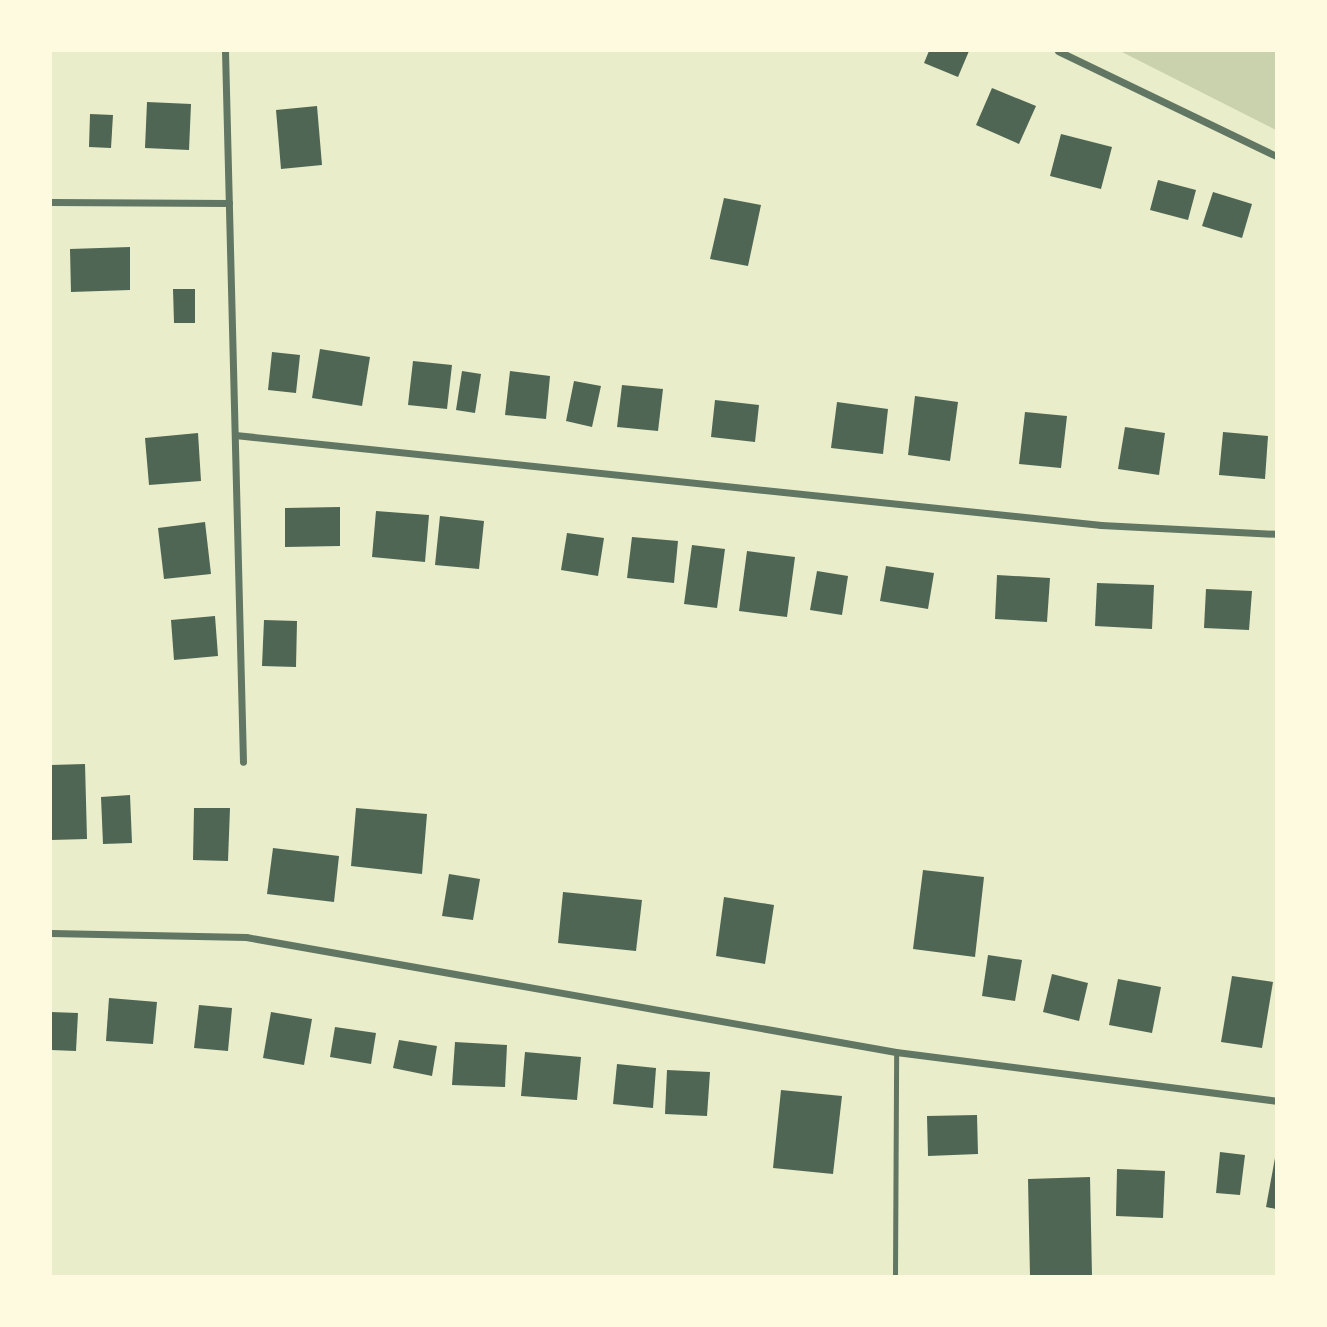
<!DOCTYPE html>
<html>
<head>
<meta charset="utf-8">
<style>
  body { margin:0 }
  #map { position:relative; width:1327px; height:1327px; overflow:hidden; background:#e9edc9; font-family:Lato,sans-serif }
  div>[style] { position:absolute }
  .green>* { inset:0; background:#cad2ad }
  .building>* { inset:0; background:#4f6655 }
  .service>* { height:5px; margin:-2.5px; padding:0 2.5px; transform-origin:2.5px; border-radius:2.5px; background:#617663 }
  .minor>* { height:7px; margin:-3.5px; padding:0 3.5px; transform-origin:3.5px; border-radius:3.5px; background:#617663 }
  span { translate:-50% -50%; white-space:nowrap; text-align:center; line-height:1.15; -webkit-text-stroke:7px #fefae0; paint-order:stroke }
  .frame { position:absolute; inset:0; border:52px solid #fefae0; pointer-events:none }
</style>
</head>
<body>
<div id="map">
  <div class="green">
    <div style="clip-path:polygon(1120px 51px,1276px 51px,1276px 130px)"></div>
  </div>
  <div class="building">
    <div style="clip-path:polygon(929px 51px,969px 51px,958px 77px,924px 63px)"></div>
    <div style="clip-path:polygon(992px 88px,1036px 106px,1019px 144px,976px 125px)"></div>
    <div style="clip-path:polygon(147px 102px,191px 104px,189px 150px,145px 148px)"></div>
    <div style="clip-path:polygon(317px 106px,322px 165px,281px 169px,276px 110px)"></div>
    <div style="clip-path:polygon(90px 114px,113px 115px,111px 148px,89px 147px)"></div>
    <div style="clip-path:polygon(1061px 134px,1112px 147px,1101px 189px,1050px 176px)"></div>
    <div style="clip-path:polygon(1158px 180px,1196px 190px,1188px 220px,1150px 210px)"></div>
    <div style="clip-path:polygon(1213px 192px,1252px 204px,1242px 238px,1202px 226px)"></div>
    <div style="clip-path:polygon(724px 198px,761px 205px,748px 266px,710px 259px)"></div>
    <div style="clip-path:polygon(130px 247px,130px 290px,71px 292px,70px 249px)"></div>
    <div style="clip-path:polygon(173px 289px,195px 289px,195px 323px,174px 323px)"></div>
    <div style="clip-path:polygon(320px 349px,370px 357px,362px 406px,312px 398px)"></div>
    <div style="clip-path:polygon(272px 352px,300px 355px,296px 393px,268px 390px)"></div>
    <div style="clip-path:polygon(413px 361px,452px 365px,447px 409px,408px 405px)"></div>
    <div style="clip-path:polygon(462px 371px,481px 374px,475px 413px,456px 410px)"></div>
    <div style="clip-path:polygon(510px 371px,550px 376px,546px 419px,505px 415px)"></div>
    <div style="clip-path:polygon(574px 381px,601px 386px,592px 427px,566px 421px)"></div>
    <div style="clip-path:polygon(622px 385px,663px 389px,658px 431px,617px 427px)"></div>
    <div style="clip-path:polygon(915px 396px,958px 402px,950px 461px,908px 455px)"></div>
    <div style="clip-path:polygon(715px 400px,759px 405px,755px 442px,711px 437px)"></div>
    <div style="clip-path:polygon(837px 402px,888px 409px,883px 454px,831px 448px)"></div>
    <div style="clip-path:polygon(1025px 412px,1067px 416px,1061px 468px,1019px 464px)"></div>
    <div style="clip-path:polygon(1125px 427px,1165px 433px,1159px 475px,1118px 469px)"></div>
    <div style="clip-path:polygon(1223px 432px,1268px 436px,1265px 479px,1219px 475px)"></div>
    <div style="clip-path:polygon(198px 433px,201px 481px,149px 485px,145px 438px)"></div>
    <div style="clip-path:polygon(340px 507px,340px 546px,285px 547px,285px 508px)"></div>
    <div style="clip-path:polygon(376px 511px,429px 515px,425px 562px,372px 557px)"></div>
    <div style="clip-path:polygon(440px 516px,484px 521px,479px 569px,435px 565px)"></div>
    <div style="clip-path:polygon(205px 522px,211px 574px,164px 579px,158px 528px)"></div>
    <div style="clip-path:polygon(567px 533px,604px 538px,598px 576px,561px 570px)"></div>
    <div style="clip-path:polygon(632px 537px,678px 541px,674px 583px,627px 578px)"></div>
    <div style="clip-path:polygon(692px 545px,725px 549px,717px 608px,684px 604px)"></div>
    <div style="clip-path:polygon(747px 551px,795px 557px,787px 617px,739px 611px)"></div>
    <div style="clip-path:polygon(886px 566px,934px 573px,928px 609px,880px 601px)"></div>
    <div style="clip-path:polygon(817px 571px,848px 576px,842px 615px,810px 610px)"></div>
    <div style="clip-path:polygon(997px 575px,1050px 578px,1047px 622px,995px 619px)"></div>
    <div style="clip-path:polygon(1097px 583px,1154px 585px,1152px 629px,1095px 626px)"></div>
    <div style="clip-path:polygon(1206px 589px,1252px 591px,1249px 630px,1204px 628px)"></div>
    <div style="clip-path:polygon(215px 616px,218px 656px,174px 660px,171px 620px)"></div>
    <div style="clip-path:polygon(264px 620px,297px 621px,296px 667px,262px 666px)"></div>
    <div style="clip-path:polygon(85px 764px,87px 839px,51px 840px,51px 765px)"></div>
    <div style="clip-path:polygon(130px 795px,132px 843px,103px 844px,101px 797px)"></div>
    <div style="clip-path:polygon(194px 808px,230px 808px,228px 861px,193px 860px)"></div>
    <div style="clip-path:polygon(356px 808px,427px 814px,422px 874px,351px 866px)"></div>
    <div style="clip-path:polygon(273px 848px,339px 856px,334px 902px,267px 894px)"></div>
    <div style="clip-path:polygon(923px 870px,984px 877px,975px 957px,913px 949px)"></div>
    <div style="clip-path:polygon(449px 874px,480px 879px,473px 920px,442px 916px)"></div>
    <div style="clip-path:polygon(563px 892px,642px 900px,636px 951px,558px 943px)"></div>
    <div style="clip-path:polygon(724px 897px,774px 905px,765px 964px,716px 956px)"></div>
    <div style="clip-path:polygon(988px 955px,1022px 960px,1015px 1001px,982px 996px)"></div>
    <div style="clip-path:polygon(1052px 974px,1088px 983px,1079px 1021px,1043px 1012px)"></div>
    <div style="clip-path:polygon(1232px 976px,1273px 982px,1262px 1048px,1221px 1042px)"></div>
    <div style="clip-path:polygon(1118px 979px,1161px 987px,1152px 1033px,1109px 1025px)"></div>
    <div style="clip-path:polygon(109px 998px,157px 1002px,153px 1044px,106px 1041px)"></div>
    <div style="clip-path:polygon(199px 1005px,232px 1008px,228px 1051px,194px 1048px)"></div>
    <div style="clip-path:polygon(51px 1012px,78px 1013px,76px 1051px,51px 1050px)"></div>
    <div style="clip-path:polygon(271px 1012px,312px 1019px,304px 1065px,263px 1058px)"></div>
    <div style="clip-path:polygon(335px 1027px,376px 1033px,371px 1064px,330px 1057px)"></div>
    <div style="clip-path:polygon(399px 1040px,437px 1046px,432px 1076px,393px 1068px)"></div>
    <div style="clip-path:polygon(455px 1042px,507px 1045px,505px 1087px,452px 1085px)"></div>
    <div style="clip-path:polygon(525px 1052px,581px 1057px,577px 1100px,521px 1096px)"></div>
    <div style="clip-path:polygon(617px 1064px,656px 1068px,653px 1108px,613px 1104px)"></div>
    <div style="clip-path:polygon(667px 1070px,710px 1072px,707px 1116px,665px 1114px)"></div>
    <div style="clip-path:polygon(781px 1090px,842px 1096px,833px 1174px,773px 1168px)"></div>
    <div style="clip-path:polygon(977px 1115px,978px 1154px,928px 1156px,927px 1116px)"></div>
    <div style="clip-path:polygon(1220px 1152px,1245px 1155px,1240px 1195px,1216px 1193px)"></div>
    <div style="clip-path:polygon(1275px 1158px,1276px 1158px,1276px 1209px,1266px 1207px)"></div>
    <div style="clip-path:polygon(1117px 1169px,1165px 1171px,1163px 1218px,1116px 1216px)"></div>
    <div style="clip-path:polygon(1090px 1177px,1092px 1276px,1030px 1276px,1028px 1179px)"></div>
  </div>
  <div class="service">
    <div style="left:895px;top:1276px;width:224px;rotate:-89.7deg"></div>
  </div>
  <div class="minor">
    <div style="left:225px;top:51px;width:711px;rotate:88.55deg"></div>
    <div style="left:1058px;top:51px;width:242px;rotate:25.7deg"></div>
    <div style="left:51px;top:202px;width:178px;rotate:0.3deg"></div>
    <div style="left:235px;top:435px;width:871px;rotate:5.93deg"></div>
    <div style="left:1101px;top:525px;width:175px;rotate:2.9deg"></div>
    <div style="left:51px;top:933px;width:195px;rotate:1.2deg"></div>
    <div style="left:246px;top:937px;width:660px;rotate:10.03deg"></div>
    <div style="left:896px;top:1052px;width:383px;rotate:7.3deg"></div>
  </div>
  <div class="frame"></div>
</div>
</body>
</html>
